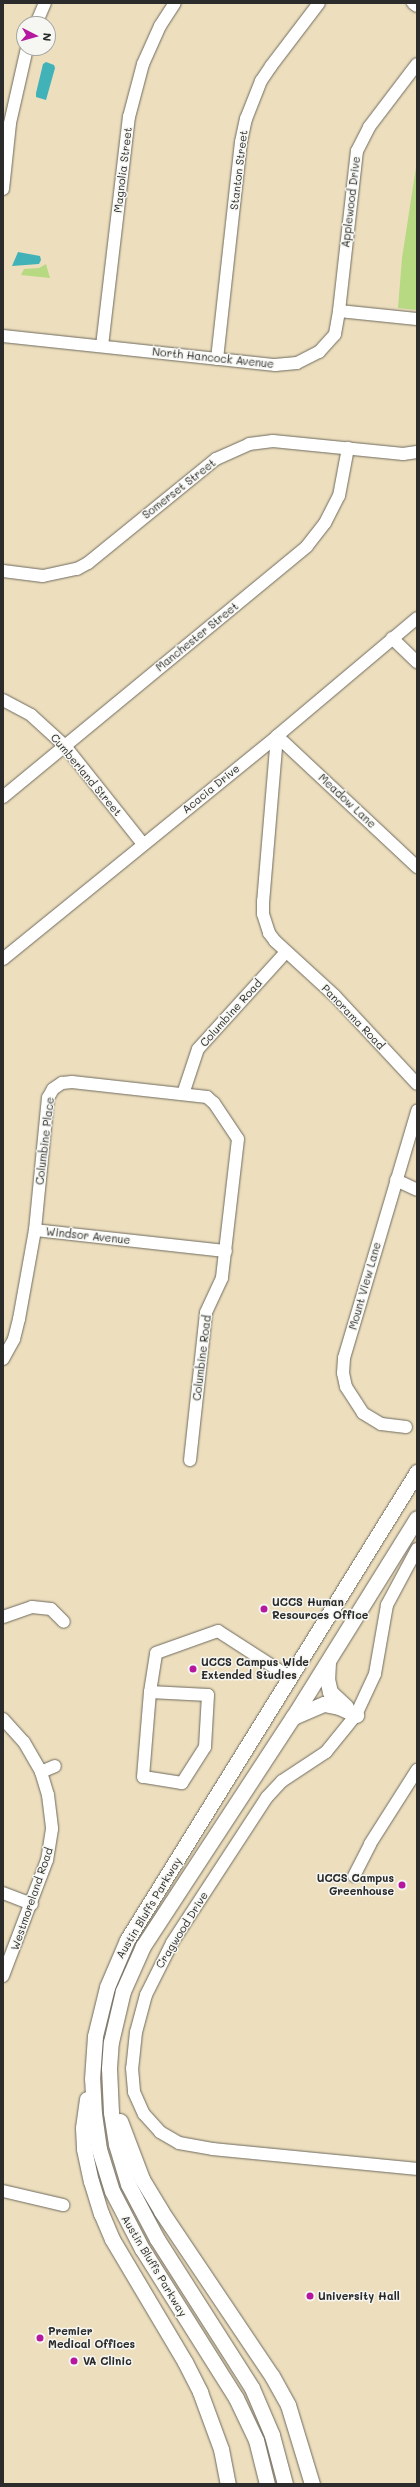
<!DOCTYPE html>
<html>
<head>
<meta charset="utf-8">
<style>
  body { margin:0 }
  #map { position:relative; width:420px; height:2487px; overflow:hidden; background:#eddfbe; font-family:Mali,sans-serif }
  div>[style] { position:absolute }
  .green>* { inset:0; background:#b6d982 }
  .water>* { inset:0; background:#41b2b8 }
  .roads { filter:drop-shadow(0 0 1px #6f6a5e) drop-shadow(0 0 1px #6f6a5e) }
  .minor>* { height:12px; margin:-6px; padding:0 6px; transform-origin:6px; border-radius:6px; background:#fff }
  .major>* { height:15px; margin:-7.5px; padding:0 7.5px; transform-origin:7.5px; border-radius:7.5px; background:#fff }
  .dots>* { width:11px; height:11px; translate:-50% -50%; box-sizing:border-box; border:2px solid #f6f6f2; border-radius:50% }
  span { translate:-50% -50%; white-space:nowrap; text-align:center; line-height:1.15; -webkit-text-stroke:3px #f6f6f2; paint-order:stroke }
  .street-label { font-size:11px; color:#2b2b2b }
  .poi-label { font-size:11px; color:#2b2b2b; font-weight:700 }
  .left { translate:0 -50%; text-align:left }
  .right { translate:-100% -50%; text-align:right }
  .frame { position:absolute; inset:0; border:4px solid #2b2b2b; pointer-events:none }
  .north { position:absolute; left:16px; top:16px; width:40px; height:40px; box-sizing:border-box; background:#f6f6f2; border:1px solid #a5a5a2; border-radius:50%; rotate:96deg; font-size:11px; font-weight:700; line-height:16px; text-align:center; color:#2b2b2b }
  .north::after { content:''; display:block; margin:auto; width:14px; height:18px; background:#b5179e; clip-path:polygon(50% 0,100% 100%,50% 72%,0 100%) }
</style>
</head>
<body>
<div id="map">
  <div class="green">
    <div style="clip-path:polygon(417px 161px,417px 310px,398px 308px,402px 258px)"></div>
    <div style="clip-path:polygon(46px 264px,50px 278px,21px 275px,24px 269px,39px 268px)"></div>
  </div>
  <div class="water">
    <div style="clip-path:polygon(46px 62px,54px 65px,55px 68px,46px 100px,36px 97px,36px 93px,43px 64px)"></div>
    <div style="clip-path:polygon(18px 252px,40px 256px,41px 260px,39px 264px,12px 266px)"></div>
  </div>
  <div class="roads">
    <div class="minor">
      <div style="left:413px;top:3px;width:5px;rotate:37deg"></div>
      <div style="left:36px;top:24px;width:23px;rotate:-67deg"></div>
      <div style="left:3px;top:189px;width:66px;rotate:-83.9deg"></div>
      <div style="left:10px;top:123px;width:77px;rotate:-77.2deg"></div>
      <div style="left:339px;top:311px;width:161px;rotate:-83.6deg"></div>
      <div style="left:357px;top:151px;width:27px;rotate:-63deg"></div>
      <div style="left:369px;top:127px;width:79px;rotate:-52.7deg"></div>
      <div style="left:3px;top:336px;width:274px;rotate:6.1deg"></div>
      <div style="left:275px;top:365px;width:22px;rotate:-5deg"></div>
      <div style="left:297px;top:363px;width:25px;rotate:-27deg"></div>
      <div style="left:319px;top:352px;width:24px;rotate:-48deg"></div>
      <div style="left:335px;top:334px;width:23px;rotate:-80deg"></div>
      <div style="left:339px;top:311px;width:78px;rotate:5.9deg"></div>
      <div style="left:102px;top:346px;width:231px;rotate:-83.3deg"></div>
      <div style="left:129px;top:117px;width:55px;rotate:-75.2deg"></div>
      <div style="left:143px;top:64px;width:42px;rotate:-65.9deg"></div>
      <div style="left:160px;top:26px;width:27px;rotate:-57deg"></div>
      <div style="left:217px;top:359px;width:218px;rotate:-83.7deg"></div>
      <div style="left:241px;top:142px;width:24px;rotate:-78deg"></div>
      <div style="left:246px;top:119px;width:41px;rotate:-68.5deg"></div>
      <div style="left:261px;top:81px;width:18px;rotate:-56deg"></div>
      <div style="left:271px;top:66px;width:79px;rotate:-52.7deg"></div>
      <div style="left:3px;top:571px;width:40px;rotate:7.1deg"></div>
      <div style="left:43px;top:576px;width:35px;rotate:-12deg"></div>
      <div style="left:77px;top:569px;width:13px;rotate:-29deg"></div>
      <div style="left:88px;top:563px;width:165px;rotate:-39.1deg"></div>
      <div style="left:216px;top:459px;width:36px;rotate:-24deg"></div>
      <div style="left:249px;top:444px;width:24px;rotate:-7deg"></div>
      <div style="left:273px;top:441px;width:131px;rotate:5.7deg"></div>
      <div style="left:403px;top:454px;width:14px;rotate:-8deg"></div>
      <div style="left:392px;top:638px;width:35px;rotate:44deg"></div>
      <div style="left:3px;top:700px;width:32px;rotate:28deg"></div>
      <div style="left:31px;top:715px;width:46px;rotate:42.4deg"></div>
      <div style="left:65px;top:746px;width:125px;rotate:51.5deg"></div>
      <div style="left:277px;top:736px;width:166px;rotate:94.8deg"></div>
      <div style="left:263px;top:901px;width:13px;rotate:90deg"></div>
      <div style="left:263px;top:914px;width:20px;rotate:72deg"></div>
      <div style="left:269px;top:933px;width:10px;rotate:53deg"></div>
      <div style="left:275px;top:941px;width:81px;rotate:42.5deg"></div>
      <div style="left:335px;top:996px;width:120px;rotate:47deg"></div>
      <div style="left:277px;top:736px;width:192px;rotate:43.1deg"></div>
      <div style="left:3px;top:797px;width:394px;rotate:-39.5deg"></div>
      <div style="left:307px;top:546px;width:29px;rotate:-52deg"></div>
      <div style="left:325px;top:523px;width:30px;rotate:-63deg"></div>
      <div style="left:339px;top:496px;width:49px;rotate:-79.4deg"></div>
      <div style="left:3px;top:959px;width:353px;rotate:-39.1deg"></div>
      <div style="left:277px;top:736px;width:183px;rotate:-40.1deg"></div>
      <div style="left:183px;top:1094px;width:47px;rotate:-71.6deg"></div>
      <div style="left:198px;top:1049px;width:131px;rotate:-47.8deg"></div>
      <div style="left:396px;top:1180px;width:23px;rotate:25deg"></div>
      <div style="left:35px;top:1230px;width:192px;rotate:6.3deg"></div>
      <div style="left:3px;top:1359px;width:23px;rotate:-61deg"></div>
      <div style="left:14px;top:1339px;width:21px;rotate:-76deg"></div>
      <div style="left:19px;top:1319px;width:90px;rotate:-79.8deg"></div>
      <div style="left:35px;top:1230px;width:133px;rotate:-84.4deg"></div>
      <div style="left:48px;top:1098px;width:10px;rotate:-61deg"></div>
      <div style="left:53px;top:1089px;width:11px;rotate:-34deg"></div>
      <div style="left:62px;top:1083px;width:10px;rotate:-6deg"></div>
      <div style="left:72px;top:1082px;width:136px;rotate:6.3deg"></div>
      <div style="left:207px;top:1097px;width:9px;rotate:41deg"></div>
      <div style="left:214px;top:1103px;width:43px;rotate:56.3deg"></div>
      <div style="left:238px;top:1139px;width:140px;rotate:96.6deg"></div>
      <div style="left:222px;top:1278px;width:38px;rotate:115deg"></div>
      <div style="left:206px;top:1313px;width:148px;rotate:96.2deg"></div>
      <div style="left:406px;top:1427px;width:25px;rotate:-173deg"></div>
      <div style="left:381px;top:1424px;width:21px;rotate:-149deg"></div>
      <div style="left:363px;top:1413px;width:31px;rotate:-123deg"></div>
      <div style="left:346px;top:1387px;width:14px;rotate:-102deg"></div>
      <div style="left:343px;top:1373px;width:15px;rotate:-86deg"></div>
      <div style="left:344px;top:1358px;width:258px;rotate:-73.5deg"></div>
      <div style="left:417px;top:1549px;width:64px;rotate:118.2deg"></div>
      <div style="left:387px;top:1605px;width:70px;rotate:99.9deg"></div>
      <div style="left:375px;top:1674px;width:45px;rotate:114.9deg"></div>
      <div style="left:356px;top:1715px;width:48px;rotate:129deg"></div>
      <div style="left:326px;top:1752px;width:53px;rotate:146.6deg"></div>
      <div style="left:282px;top:1781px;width:22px;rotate:133deg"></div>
      <div style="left:267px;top:1797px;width:174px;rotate:123.1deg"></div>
      <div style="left:172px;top:1943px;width:58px;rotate:116.6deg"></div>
      <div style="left:146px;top:1995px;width:38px;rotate:105deg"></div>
      <div style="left:136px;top:2032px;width:36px;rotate:96deg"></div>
      <div style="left:132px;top:2068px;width:24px;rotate:85deg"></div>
      <div style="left:134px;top:2092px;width:24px;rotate:66deg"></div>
      <div style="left:144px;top:2114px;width:24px;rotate:48deg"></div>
      <div style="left:160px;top:2132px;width:22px;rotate:30deg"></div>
      <div style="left:179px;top:2143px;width:35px;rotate:10deg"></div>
      <div style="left:213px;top:2149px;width:205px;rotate:5.6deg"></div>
      <div style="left:3px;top:1617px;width:31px;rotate:-19deg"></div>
      <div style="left:32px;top:1607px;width:19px;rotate:6deg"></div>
      <div style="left:51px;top:1609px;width:18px;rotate:45deg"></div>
      <div style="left:150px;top:1692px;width:58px;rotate:3deg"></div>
      <div style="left:208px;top:1695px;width:52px;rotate:93.3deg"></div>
      <div style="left:205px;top:1747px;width:43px;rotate:122.6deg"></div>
      <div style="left:182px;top:1783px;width:39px;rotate:-171deg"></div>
      <div style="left:143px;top:1777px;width:85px;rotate:-85.3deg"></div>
      <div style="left:150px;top:1692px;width:39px;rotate:-81deg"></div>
      <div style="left:156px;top:1653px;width:66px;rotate:-19.5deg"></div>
      <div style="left:218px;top:1631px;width:87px;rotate:32.8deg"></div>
      <div style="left:3px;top:1719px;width:31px;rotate:48deg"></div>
      <div style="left:24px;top:1742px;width:34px;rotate:60deg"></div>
      <div style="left:41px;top:1772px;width:24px;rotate:73deg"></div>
      <div style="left:48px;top:1795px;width:34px;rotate:83deg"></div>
      <div style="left:52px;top:1829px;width:31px;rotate:99deg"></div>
      <div style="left:47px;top:1860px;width:124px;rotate:110.8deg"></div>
      <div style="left:41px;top:1772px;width:15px;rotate:-23deg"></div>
      <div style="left:354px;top:1876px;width:36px;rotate:-63deg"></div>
      <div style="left:370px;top:1844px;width:88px;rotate:-57.6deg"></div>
      <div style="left:3px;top:1893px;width:31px;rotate:21deg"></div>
      <div style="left:3px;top:2191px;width:62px;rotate:13.1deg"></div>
    </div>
    <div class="major">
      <div style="left:328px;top:1662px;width:17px;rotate:93deg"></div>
      <div style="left:327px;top:1679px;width:13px;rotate:77deg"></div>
      <div style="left:330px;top:1692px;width:22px;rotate:43deg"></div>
      <div style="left:293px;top:1717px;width:34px;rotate:-23deg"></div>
      <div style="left:324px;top:1704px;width:15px;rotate:11deg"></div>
      <div style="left:339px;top:1707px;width:19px;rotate:25deg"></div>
      <div style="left:87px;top:2099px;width:29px;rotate:98deg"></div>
      <div style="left:83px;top:2128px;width:21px;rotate:87deg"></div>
      <div style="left:84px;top:2149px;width:33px;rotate:78deg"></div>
      <div style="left:91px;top:2181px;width:34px;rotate:73deg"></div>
      <div style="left:101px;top:2213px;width:28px;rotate:67deg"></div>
      <div style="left:112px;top:2239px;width:143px;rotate:59.3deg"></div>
      <div style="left:185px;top:2362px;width:34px;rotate:63deg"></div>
      <div style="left:200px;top:2392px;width:61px;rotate:69.8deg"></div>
      <div style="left:221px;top:2449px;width:36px;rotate:79deg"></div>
      <div style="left:120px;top:2121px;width:62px;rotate:69.2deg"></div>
      <div style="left:142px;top:2179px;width:37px;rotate:59deg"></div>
      <div style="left:161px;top:2211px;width:199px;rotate:56.1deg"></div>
      <div style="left:272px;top:2376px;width:33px;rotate:61deg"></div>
      <div style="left:288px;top:2405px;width:83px;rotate:73.1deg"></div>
      <div style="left:267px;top:2484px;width:45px;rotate:-104deg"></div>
      <div style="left:256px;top:2440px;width:47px;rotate:-115.5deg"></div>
      <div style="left:236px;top:2398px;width:176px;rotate:-122.2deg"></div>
      <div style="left:142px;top:2249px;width:65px;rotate:-117.3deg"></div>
      <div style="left:112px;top:2191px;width:44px;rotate:-107.2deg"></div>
      <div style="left:99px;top:2149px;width:35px;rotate:-98deg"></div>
      <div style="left:94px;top:2114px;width:35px;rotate:-93deg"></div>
      <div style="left:92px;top:2079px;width:43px;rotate:-86deg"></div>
      <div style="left:95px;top:2036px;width:50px;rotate:-76.2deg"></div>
      <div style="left:107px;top:1987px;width:51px;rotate:-66.9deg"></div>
      <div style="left:127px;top:1940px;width:551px;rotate:-58.22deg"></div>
      <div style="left:285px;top:2484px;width:51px;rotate:-104.9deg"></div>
      <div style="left:272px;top:2435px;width:51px;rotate:-113.1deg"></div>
      <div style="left:252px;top:2388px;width:177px;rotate:-122.5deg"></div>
      <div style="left:157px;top:2239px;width:62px;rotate:-117.8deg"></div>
      <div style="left:128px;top:2184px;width:42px;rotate:-106.7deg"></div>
      <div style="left:116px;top:2144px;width:32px;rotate:-99deg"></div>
      <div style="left:111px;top:2112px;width:44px;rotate:-92.6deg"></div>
      <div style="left:109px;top:2068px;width:26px;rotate:-86deg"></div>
      <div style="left:111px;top:2042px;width:52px;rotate:-76.8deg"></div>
      <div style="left:123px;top:1991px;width:49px;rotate:-66deg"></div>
      <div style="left:143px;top:1946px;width:274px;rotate:-56.8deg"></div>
      <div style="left:293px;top:1717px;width:234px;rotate:-58.1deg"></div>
    </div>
  </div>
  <div class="dots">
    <div style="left:264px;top:1609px;background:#b5179e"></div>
    <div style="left:193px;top:1669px;background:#b5179e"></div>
    <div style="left:402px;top:1885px;background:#b5179e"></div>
    <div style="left:310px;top:2296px;background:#b5179e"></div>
    <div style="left:40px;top:2338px;background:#b5179e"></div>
    <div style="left:74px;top:2361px;background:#b5179e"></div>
  </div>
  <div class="street-label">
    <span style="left:123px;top:170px;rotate:-83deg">Magnolia Street</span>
    <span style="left:239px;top:170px;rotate:-83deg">Stanton Street</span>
    <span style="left:351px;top:202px;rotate:-83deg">Applewood Drive</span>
    <span style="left:213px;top:358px;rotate:6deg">North Hancock Avenue</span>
    <span style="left:179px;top:489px;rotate:-38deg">Somerset Street</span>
    <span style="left:197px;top:637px;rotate:-39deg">Manchester Street</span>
    <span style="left:86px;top:775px;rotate:50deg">Cumberland Street</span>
    <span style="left:211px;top:789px;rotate:-39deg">Acacia Drive</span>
    <span style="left:347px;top:801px;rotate:43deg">Meadow Lane</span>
    <span style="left:231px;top:1013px;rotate:-48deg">Columbine Road</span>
    <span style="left:353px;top:1017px;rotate:46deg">Panorama Road</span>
    <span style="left:45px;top:1141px;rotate:-83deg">Columbine Place</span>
    <span style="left:88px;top:1236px;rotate:6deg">Windsor Avenue</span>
    <span style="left:365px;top:1286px;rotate:-74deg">Mount View Lane</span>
    <span style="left:202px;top:1358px;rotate:-83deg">Columbine Road</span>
    <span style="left:32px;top:1899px;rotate:-71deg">Westmoreland Road</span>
    <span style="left:149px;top:1908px;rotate:-59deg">Austin Bluffs Parkway</span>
    <span style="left:182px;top:1930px;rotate:-58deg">Cragwood Drive</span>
    <span style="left:154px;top:2266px;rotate:59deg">Austin Bluffs Parkway</span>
  </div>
  <div class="poi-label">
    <span class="left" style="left:272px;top:1609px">UCCS Human<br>Resources Office</span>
    <span class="left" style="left:201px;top:1669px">UCCS Campus Wide<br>Extended Studies</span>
    <span class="right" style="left:394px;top:1885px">UCCS Campus<br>Greenhouse</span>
    <span class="left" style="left:318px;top:2296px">University Hall</span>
    <span class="left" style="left:48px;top:2338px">Premier<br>Medical Offices</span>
    <span class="left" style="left:83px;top:2361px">VA Clinic</span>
  </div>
  <div class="frame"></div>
  <div class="north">N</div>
</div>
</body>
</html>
